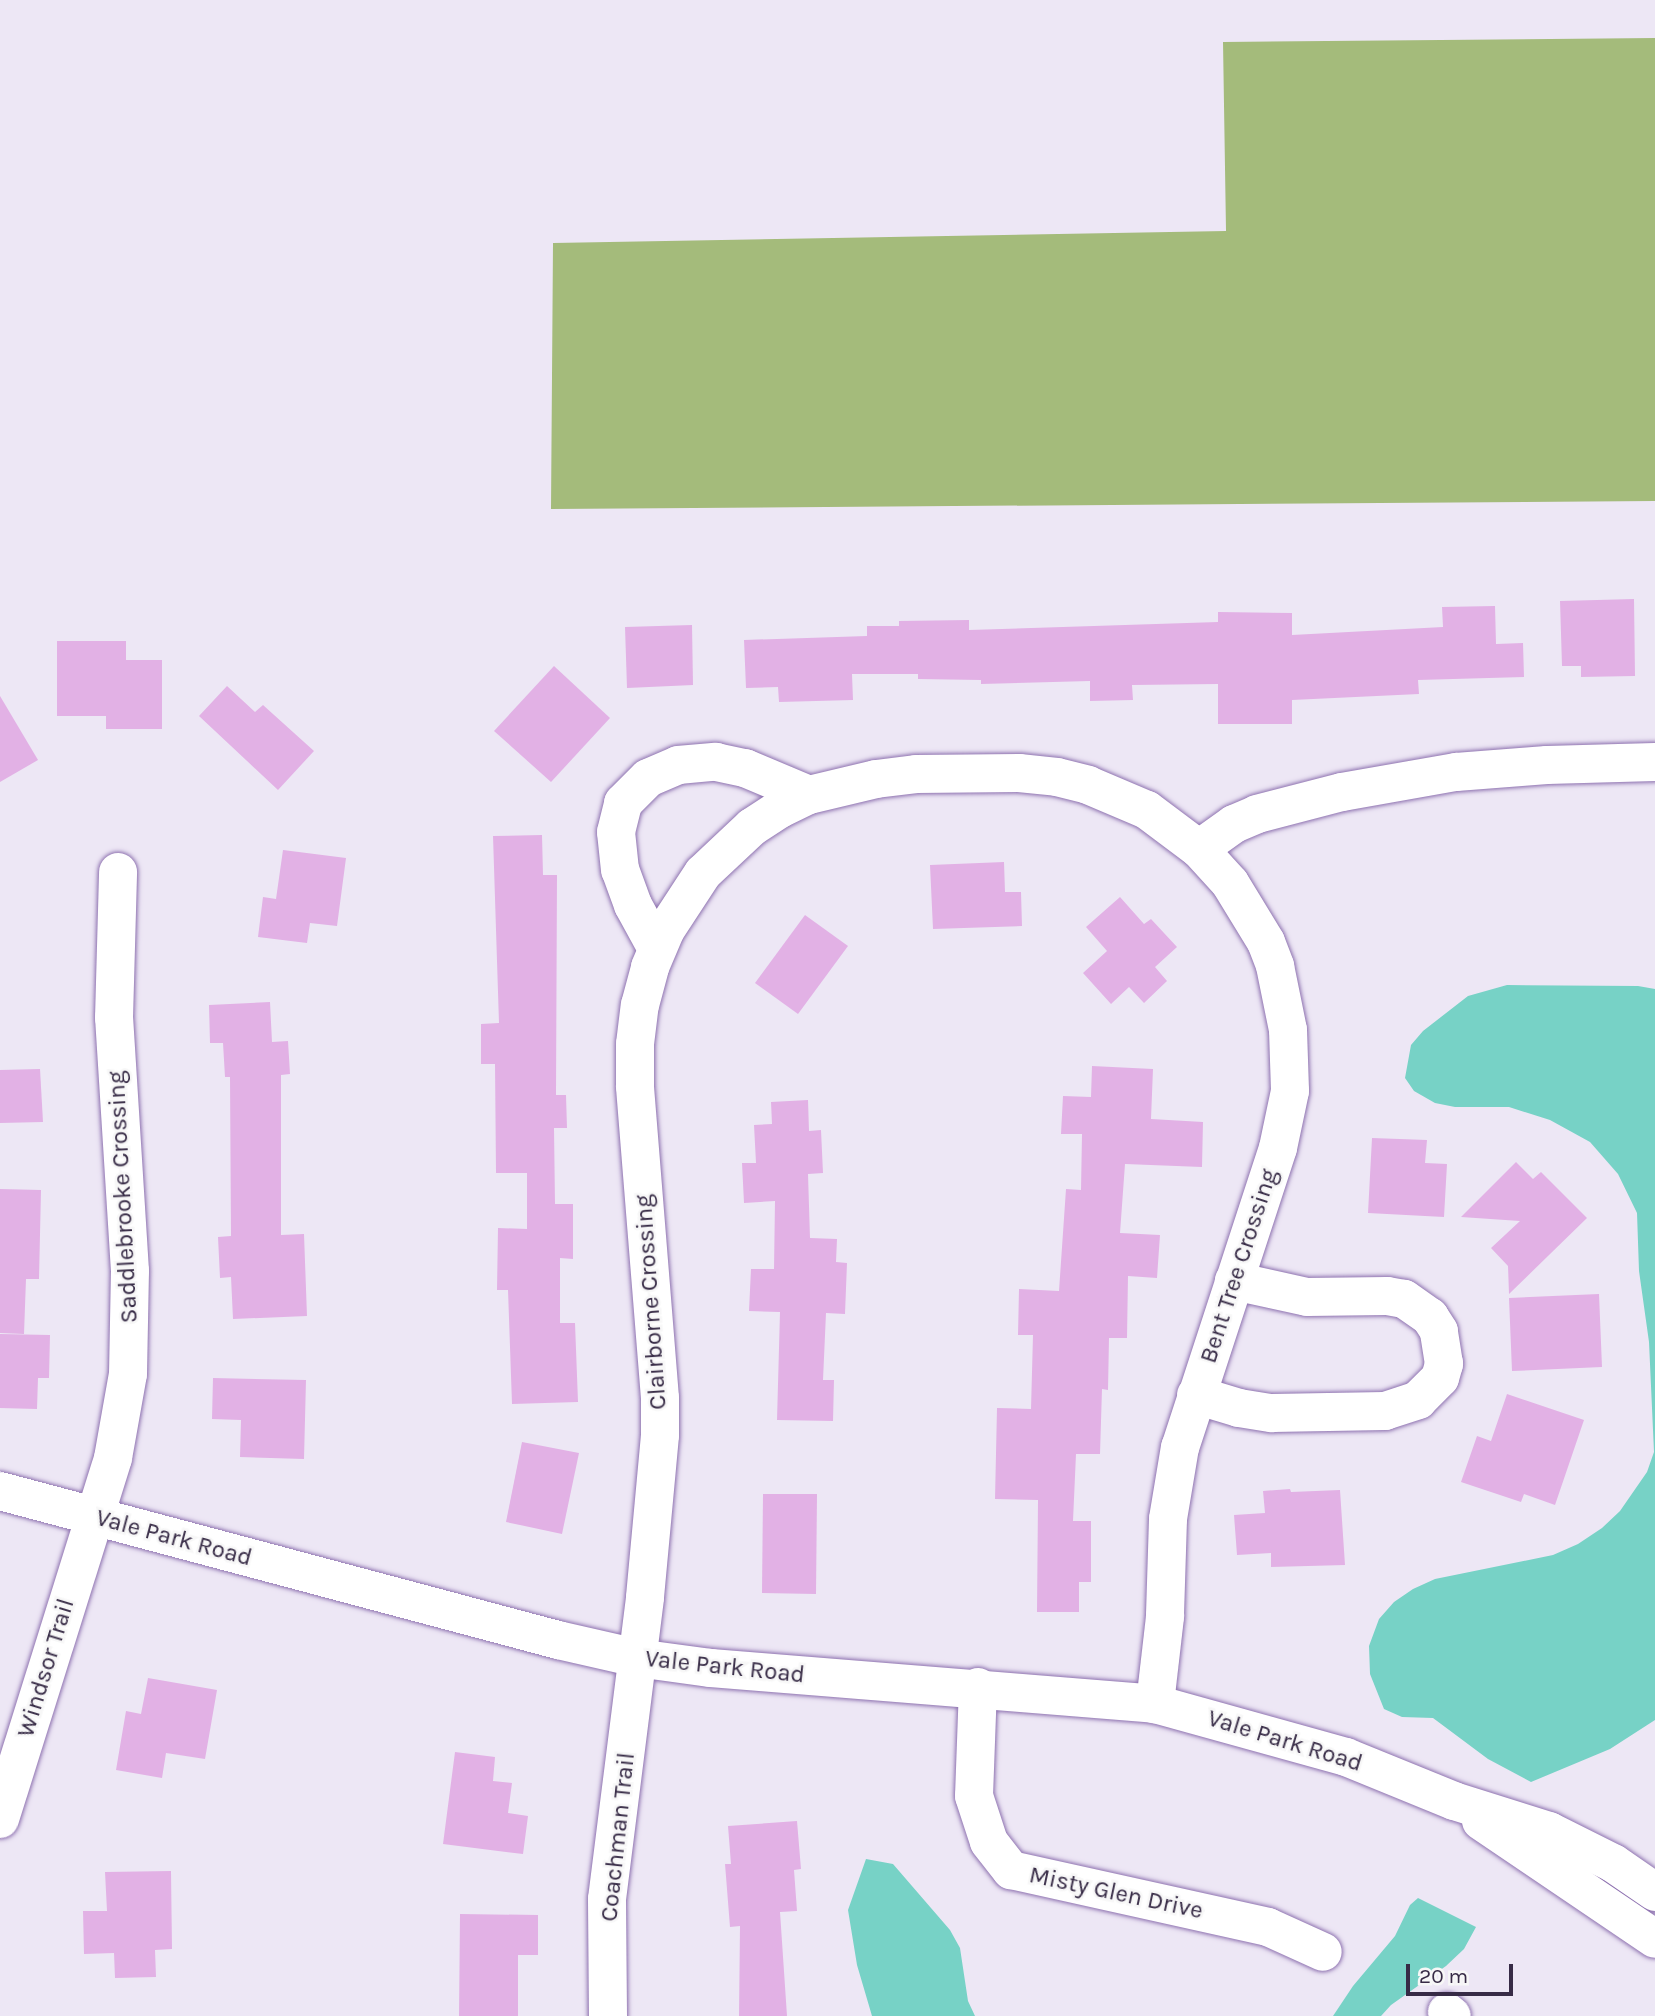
<!DOCTYPE html>
<html>
<head>
<meta charset="utf-8">
<style>
  body { margin:0 }
  #map { position:relative; width:1655px; height:2016px; overflow:hidden; background:#ede7f5; font-family:Karla,sans-serif }
  div>[style] { position:absolute }
  .forest>* { inset:0; background:#a4bb7b }
  .water>* { inset:0; background:#77d2c6 }
  .building>* { inset:0; background:#e2b1e5 }
  .roads { filter:drop-shadow(0 0 2px #8e72b0) drop-shadow(0 0 2px #8e72b0) }
  .minor>* { height:38px; margin:-19px; padding:0 19px; transform-origin:19px; border-radius:19px; background:#fff }
  span { translate:-50% -50%; white-space:nowrap; text-align:center; line-height:1.15; -webkit-text-stroke:5px #f7f7f7; paint-order:stroke }
  .street-label { font-size:24px; color:#372b46 }
  .scale { position:absolute; left:1406px; top:1964px; width:107px; height:32px; box-sizing:border-box; border:4px solid #372b46; border-top:0; padding-left:9px; font-size:21px; line-height:24px; white-space:nowrap; color:#372b46; -webkit-text-stroke:5px #f7f7f7; paint-order:stroke }
</style>
</head>
<body>
<div id="map">
  <div class="forest">
    <div style="clip-path:polygon(1655px 38px,1655px 501px,551px 509px,553px 243px,1226px 231px,1223px 42px)"></div>
  </div>
  <div class="water">
    <div style="clip-path:polygon(1507px 985px,1638px 986px,1655px 989px,1655px 1720px,1610px 1749px,1531px 1782px,1488px 1759px,1433px 1718px,1402px 1717px,1384px 1709px,1370px 1674px,1369px 1646px,1379px 1619px,1394px 1602px,1413px 1589px,1435px 1579px,1553px 1555px,1578px 1544px,1602px 1528px,1620px 1511px,1647px 1472px,1654px 1452px,1649px 1342px,1639px 1271px,1637px 1213px,1618px 1174px,1590px 1142px,1550px 1120px,1509px 1107px,1455px 1107px,1435px 1103px,1414px 1091px,1405px 1078px,1411px 1045px,1423px 1031px,1468px 996px)"></div>
    <div style="clip-path:polygon(866px 1859px,893px 1864px,950px 1930px,960px 1948px,968px 2001px,975px 2016px,872px 2016px,857px 1965px,848px 1910px)"></div>
    <div style="clip-path:polygon(1418px 1898px,1476px 1927px,1464px 1949px,1446px 1966px,1391px 2005px,1381px 2016px,1333px 2016px,1353px 1986px,1395px 1936px,1410px 1905px)"></div>
  </div>
  <div class="building">
    <div style="clip-path:polygon(1634px 599px,1635px 676px,1581px 677px,1581px 666px,1562px 666px,1560px 601px)"></div>
    <div style="clip-path:polygon(1495px 606px,1496px 644px,1523px 643px,1524px 677px,1418px 680px,1419px 694px,1292px 700px,1292px 724px,1218px 724px,1218px 684px,1132px 685px,1133px 700px,1090px 701px,1090px 681px,981px 684px,981px 680px,918px 679px,918px 674px,852px 674px,853px 700px,779px 702px,778px 687px,746px 688px,744px 640px,867px 636px,867px 626px,899px 626px,899px 621px,969px 620px,969px 630px,1218px 622px,1218px 612px,1292px 613px,1292px 635px,1443px 627px,1442px 607px)"></div>
    <div style="clip-path:polygon(692px 625px,693px 685px,627px 688px,625px 627px)"></div>
    <div style="clip-path:polygon(57px 641px,126px 641px,126px 660px,162px 660px,162px 729px,106px 729px,106px 716px,57px 716px)"></div>
    <div style="clip-path:polygon(554px 666px,610px 718px,551px 782px,494px 731px)"></div>
    <div style="clip-path:polygon(227px 686px,255px 712px,263px 705px,314px 751px,278px 790px,199px 716px)"></div>
    <div style="clip-path:polygon(0 696px,38px 760px,0 782px)"></div>
    <div style="clip-path:polygon(542px 835px,543px 875px,557px 875px,556px 1095px,566px 1095px,567px 1128px,554px 1128px,555px 1204px,573px 1204px,573px 1259px,560px 1258px,560px 1323px,575px 1323px,578px 1402px,512px 1404px,508px 1290px,497px 1290px,498px 1228px,527px 1229px,527px 1173px,496px 1173px,495px 1064px,481px 1064px,481px 1024px,499px 1023px,493px 836px)"></div>
    <div style="clip-path:polygon(283px 850px,346px 858px,337px 926px,310px 923px,307px 943px,258px 937px,263px 897px,276px 899px)"></div>
    <div style="clip-path:polygon(1004px 862px,1005px 892px,1021px 892px,1022px 926px,933px 929px,930px 865px)"></div>
    <div style="clip-path:polygon(1120px 897px,1144px 924px,1151px 919px,1177px 947px,1155px 967px,1167px 981px,1144px 1003px,1129px 987px,1111px 1004px,1083px 973px,1107px 951px,1086px 927px)"></div>
    <div style="clip-path:polygon(805px 915px,848px 946px,798px 1014px,755px 983px)"></div>
    <div style="clip-path:polygon(270px 1002px,272px 1042px,288px 1041px,290px 1074px,281px 1075px,281px 1235px,304px 1234px,307px 1316px,233px 1319px,231px 1277px,220px 1278px,218px 1237px,231px 1236px,230px 1077px,225px 1077px,223px 1043px,210px 1043px,209px 1005px)"></div>
    <div style="clip-path:polygon(1092px 1066px,1153px 1069px,1151px 1119px,1203px 1122px,1202px 1167px,1125px 1164px,1120px 1233px,1160px 1235px,1157px 1278px,1128px 1276px,1127px 1338px,1109px 1338px,1108px 1390px,1102px 1389px,1100px 1454px,1076px 1454px,1073px 1521px,1091px 1521px,1091px 1582px,1079px 1582px,1079px 1612px,1037px 1612px,1038px 1500px,995px 1499px,997px 1408px,1031px 1409px,1033px 1335px,1018px 1335px,1019px 1289px,1059px 1291px,1066px 1189px,1081px 1190px,1082px 1134px,1061px 1134px,1063px 1096px,1091px 1097px)"></div>
    <div style="clip-path:polygon(40px 1069px,43px 1122px,0 1123px,0 1070px)"></div>
    <div style="clip-path:polygon(808px 1100px,809px 1131px,821px 1130px,823px 1173px,808px 1174px,810px 1238px,837px 1239px,836px 1262px,847px 1263px,845px 1314px,826px 1313px,823px 1380px,834px 1380px,833px 1421px,777px 1420px,780px 1312px,749px 1311px,751px 1269px,774px 1269px,775px 1201px,744px 1203px,742px 1163px,756px 1163px,754px 1125px,772px 1124px,771px 1102px)"></div>
    <div style="clip-path:polygon(1372px 1138px,1427px 1140px,1425px 1163px,1447px 1164px,1444px 1217px,1368px 1213px)"></div>
    <div style="clip-path:polygon(1516px 1162px,1533px 1179px,1541px 1172px,1587px 1218px,1509px 1294px,1508px 1266px,1491px 1248px,1520px 1221px,1461px 1217px)"></div>
    <div style="clip-path:polygon(0 1189px,41px 1190px,39px 1279px,26px 1279px,24px 1334px,0 1333px)"></div>
    <div style="clip-path:polygon(1599px 1294px,1602px 1367px,1512px 1371px,1509px 1298px)"></div>
    <div style="clip-path:polygon(0 1334px,50px 1335px,49px 1378px,38px 1378px,37px 1409px,0 1408px)"></div>
    <div style="clip-path:polygon(213px 1378px,306px 1380px,304px 1459px,240px 1457px,241px 1420px,212px 1419px)"></div>
    <div style="clip-path:polygon(1507px 1394px,1584px 1420px,1555px 1505px,1524px 1494px,1521px 1502px,1461px 1482px,1477px 1436px,1491px 1441px)"></div>
    <div style="clip-path:polygon(522px 1442px,579px 1453px,562px 1534px,506px 1522px)"></div>
    <div style="clip-path:polygon(1290px 1489px,1291px 1492px,1340px 1490px,1345px 1565px,1271px 1567px,1271px 1553px,1237px 1555px,1234px 1515px,1265px 1513px,1263px 1491px)"></div>
    <div style="clip-path:polygon(763px 1494px,817px 1494px,816px 1594px,762px 1593px)"></div>
    <div style="clip-path:polygon(148px 1678px,217px 1690px,205px 1759px,166px 1753px,162px 1778px,116px 1770px,126px 1711px,141px 1714px)"></div>
    <div style="clip-path:polygon(455px 1752px,495px 1757px,493px 1781px,512px 1783px,508px 1813px,528px 1816px,523px 1854px,443px 1844px)"></div>
    <div style="clip-path:polygon(797px 1821px,801px 1869px,794px 1870px,797px 1911px,780px 1912px,787px 2016px,739px 2016px,740px 1926px,730px 1927px,725px 1864px,731px 1864px,728px 1826px)"></div>
    <div style="clip-path:polygon(171px 1871px,172px 1949px,155px 1950px,156px 1977px,115px 1978px,114px 1953px,84px 1954px,83px 1911px,107px 1911px,105px 1872px)"></div>
    <div style="clip-path:polygon(460px 1914px,538px 1915px,538px 1955px,518px 1955px,518px 2016px,459px 2016px)"></div>
  </div>
  <div class="roads">
    <div class="minor">
      <div style="left:1199px;top:849px;width:43px;rotate:-35.5deg"></div>
      <div style="left:1234px;top:824px;width:25px;rotate:-23deg"></div>
      <div style="left:1257px;top:814px;width:88px;rotate:-14.5deg"></div>
      <div style="left:1342px;top:792px;width:116px;rotate:-10deg"></div>
      <div style="left:1456px;top:772px;width:91px;rotate:-4.4deg"></div>
      <div style="left:1547px;top:765px;width:108px;rotate:-1.6deg"></div>
      <div style="left:657px;top:949px;width:50px;rotate:-118.6deg"></div>
      <div style="left:633px;top:905px;width:37px;rotate:-110deg"></div>
      <div style="left:620px;top:870px;width:38px;rotate:-96deg"></div>
      <div style="left:616px;top:832px;width:30px;rotate:-76deg"></div>
      <div style="left:623px;top:803px;width:35px;rotate:-45deg"></div>
      <div style="left:648px;top:778px;width:33px;rotate:-23deg"></div>
      <div style="left:678px;top:765px;width:38px;rotate:-5deg"></div>
      <div style="left:716px;top:762px;width:30px;rotate:12deg"></div>
      <div style="left:745px;top:768px;width:69px;rotate:22.9deg"></div>
      <div style="left:1196px;top:1395px;width:45px;rotate:16.8deg"></div>
      <div style="left:1239px;top:1408px;width:33px;rotate:9deg"></div>
      <div style="left:1272px;top:1413px;width:113px;rotate:-1deg"></div>
      <div style="left:1385px;top:1411px;width:35px;rotate:-18deg"></div>
      <div style="left:1418px;top:1400px;width:31px;rotate:-45deg"></div>
      <div style="left:1440px;top:1378px;width:15px;rotate:-74deg"></div>
      <div style="left:1444px;top:1364px;width:33px;rotate:-99deg"></div>
      <div style="left:1439px;top:1331px;width:17px;rotate:-123deg"></div>
      <div style="left:1430px;top:1317px;width:32px;rotate:-145deg"></div>
      <div style="left:1404px;top:1299px;width:17px;rotate:-170deg"></div>
      <div style="left:1387px;top:1296px;width:80px;rotate:179.3deg"></div>
      <div style="left:1307px;top:1297px;width:75px;rotate:-167.6deg"></div>
      <div style="left:0;top:1491px;width:578px;rotate:14.95deg"></div>
      <div style="left:558px;top:1640px;width:81px;rotate:12.8deg"></div>
      <div style="left:637px;top:1658px;width:75px;rotate:7.7deg"></div>
      <div style="left:711px;top:1668px;width:445px;rotate:4.6deg"></div>
      <div style="left:1155px;top:1704px;width:198px;rotate:15.5deg"></div>
      <div style="left:1346px;top:1757px;width:117px;rotate:22.2deg"></div>
      <div style="left:1454px;top:1801px;width:100px;rotate:17.5deg"></div>
      <div style="left:1549px;top:1831px;width:72px;rotate:26.6deg"></div>
      <div style="left:1613px;top:1863px;width:51px;rotate:34.6deg"></div>
      <div style="left:978px;top:1687px;width:109px;rotate:92.1deg"></div>
      <div style="left:974px;top:1796px;width:48px;rotate:71.9deg"></div>
      <div style="left:989px;top:1842px;width:36px;rotate:52deg"></div>
      <div style="left:1011px;top:1870px;width:263px;rotate:12.5deg"></div>
      <div style="left:1268px;top:1927px;width:60px;rotate:24.4deg"></div>
      <div style="left:0;top:1819px;width:378px;rotate:-72.6deg"></div>
      <div style="left:113px;top:1458px;width:85px;rotate:-79.9deg"></div>
      <div style="left:128px;top:1374px;width:103px;rotate:-88.9deg"></div>
      <div style="left:130px;top:1271px;width:254px;rotate:-93.6deg"></div>
      <div style="left:114px;top:1018px;width:146px;rotate:-88.4deg"></div>
      <div style="left:1481px;top:1821px;width:210px;rotate:34.1deg"></div>
      <div style="left:1447px;top:2012px;width:6px;rotate:39deg"></div>
      <div style="left:608px;top:2016px;width:117px;rotate:-90.5deg"></div>
      <div style="left:607px;top:1899px;width:304px;rotate:-82.8deg"></div>
      <div style="left:645px;top:1597px;width:163px;rotate:-84.7deg"></div>
      <div style="left:660px;top:1435px;width:37px;rotate:-90deg"></div>
      <div style="left:660px;top:1398px;width:313px;rotate:-94.6deg"></div>
      <div style="left:635px;top:1086px;width:42px;rotate:-90deg"></div>
      <div style="left:635px;top:1044px;width:39px;rotate:-83deg"></div>
      <div style="left:640px;top:1005px;width:39px;rotate:-75deg"></div>
      <div style="left:650px;top:967px;width:39px;rotate:-67deg"></div>
      <div style="left:665px;top:931px;width:69px;rotate:-56.8deg"></div>
      <div style="left:703px;top:873px;width:67px;rotate:-43.2deg"></div>
      <div style="left:752px;top:827px;width:33px;rotate:-33deg"></div>
      <div style="left:780px;top:809px;width:32px;rotate:-26deg"></div>
      <div style="left:809px;top:795px;width:69px;rotate:-13.4deg"></div>
      <div style="left:876px;top:779px;width:40px;rotate:-7.1deg"></div>
      <div style="left:916px;top:774px;width:103px;rotate:-0.6deg"></div>
      <div style="left:1019px;top:773px;width:38px;rotate:6deg"></div>
      <div style="left:1057px;top:777px;width:32px;rotate:14deg"></div>
      <div style="left:1088px;top:785px;width:64px;rotate:23deg"></div>
      <div style="left:1147px;top:810px;width:65px;rotate:36.9deg"></div>
      <div style="left:1199px;top:849px;width:46px;rotate:47.6deg"></div>
      <div style="left:1230px;top:883px;width:69px;rotate:58.6deg"></div>
      <div style="left:1266px;top:942px;width:26px;rotate:69deg"></div>
      <div style="left:1275px;top:966px;width:65px;rotate:78.5deg"></div>
      <div style="left:1288px;top:1030px;width:61px;rotate:88.1deg"></div>
      <div style="left:1290px;top:1091px;width:58px;rotate:101.9deg"></div>
      <div style="left:1278px;top:1148px;width:315px;rotate:108.1deg"></div>
      <div style="left:1180px;top:1447px;width:73px;rotate:99.5deg"></div>
      <div style="left:1168px;top:1519px;width:98px;rotate:91.8deg"></div>
      <div style="left:1165px;top:1617px;width:88px;rotate:96.6deg"></div>
    </div>
  </div>
  <div class="street-label">
    <span style="left:123px;top:1197px;rotate:-93deg">Saddlebrooke Crossing</span>
    <span style="left:1239px;top:1266px;rotate:-72deg">Bent Tree Crossing</span>
    <span style="left:651px;top:1302px;rotate:-94deg">Clairborne Crossing</span>
    <span style="left:174px;top:1538px;rotate:15deg">Vale Park Road</span>
    <span style="left:725px;top:1667px;rotate:6deg">Vale Park Road</span>
    <span style="left:46px;top:1668px;rotate:-73deg">Windsor Trail</span>
    <span style="left:1285px;top:1741px;rotate:17deg">Vale Park Road</span>
    <span style="left:618px;top:1837px;rotate:-84deg">Coachman Trail</span>
    <span style="left:1116px;top:1893px;rotate:12deg">Misty Glen Drive</span>
  </div>
  <div class="scale">20 m</div>
</div>
</body>
</html>
